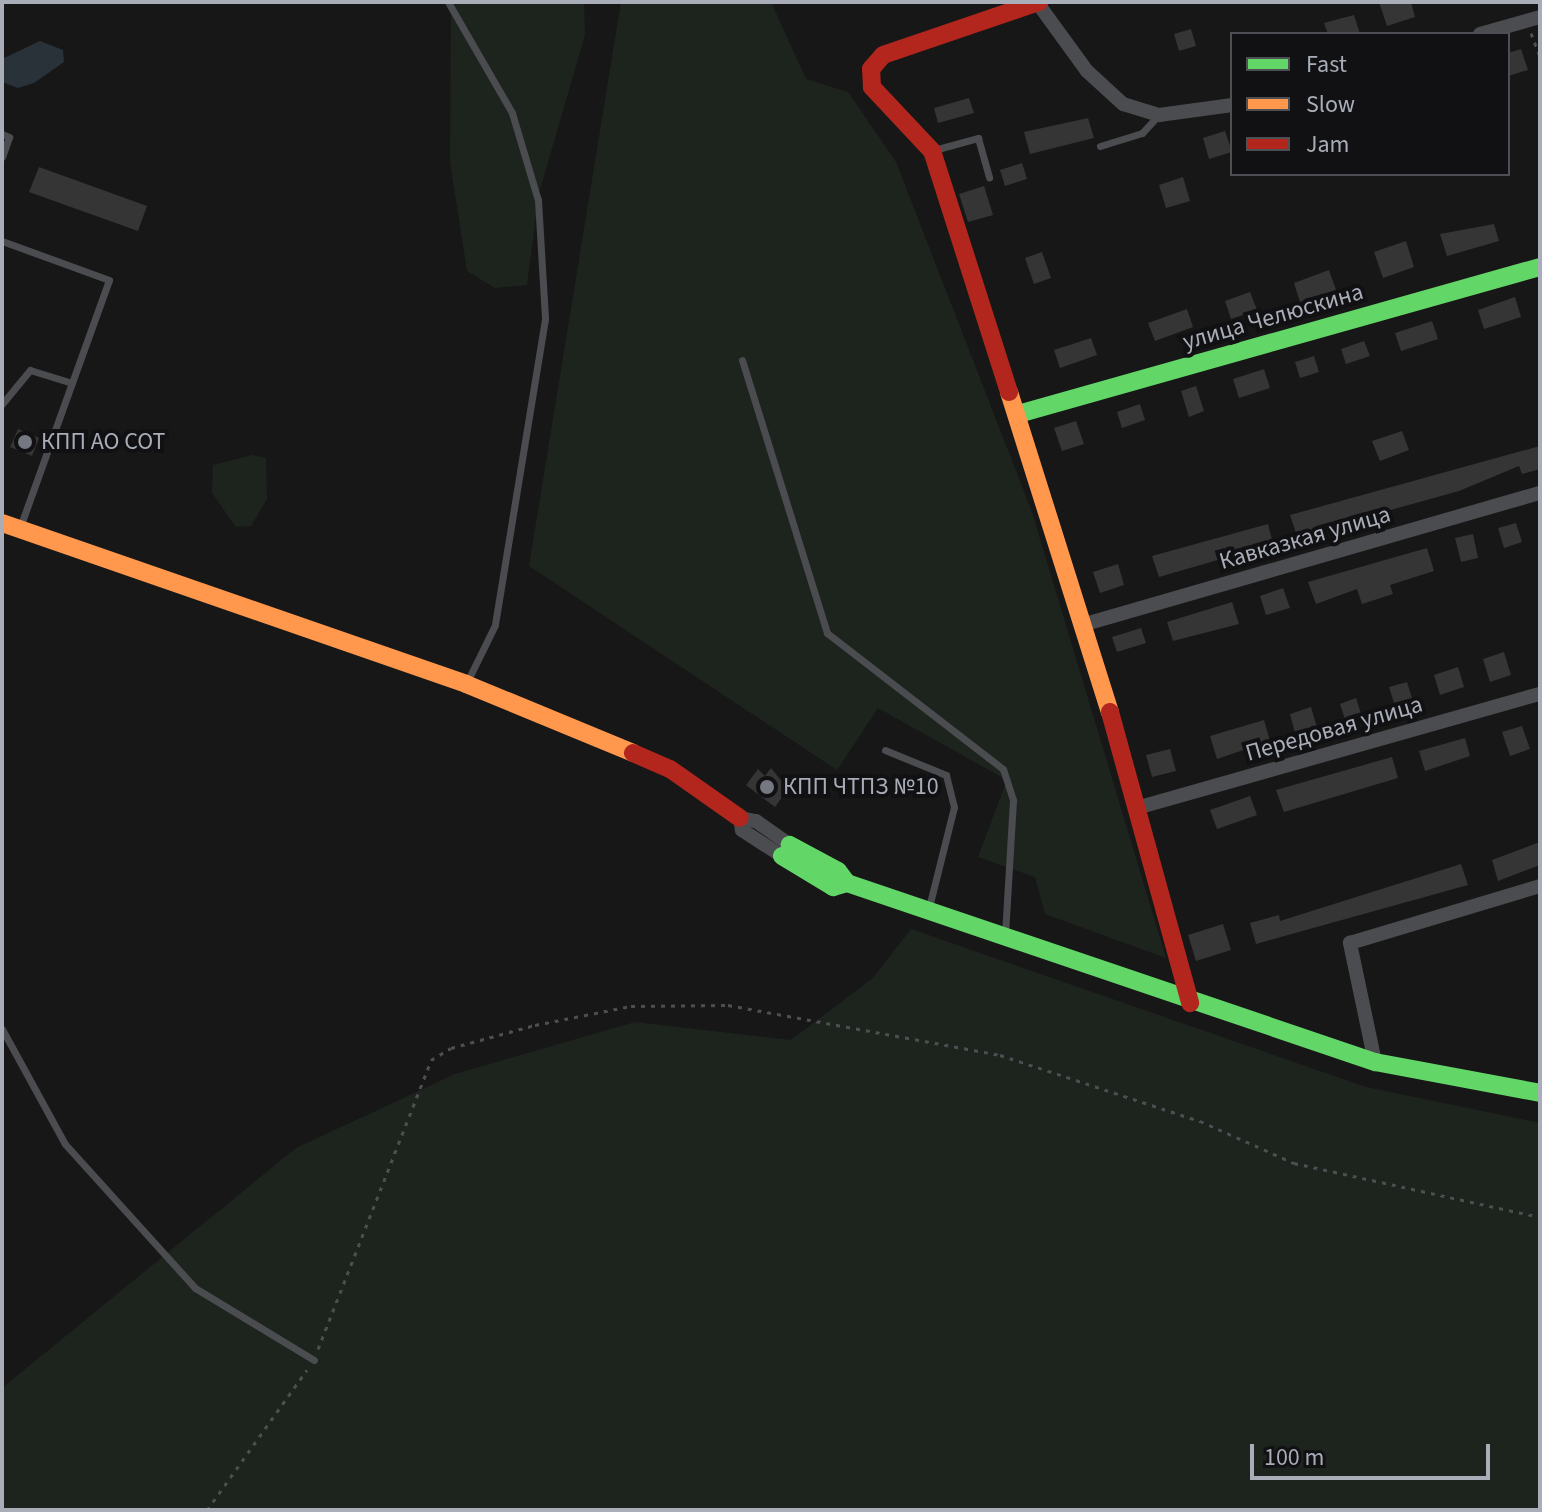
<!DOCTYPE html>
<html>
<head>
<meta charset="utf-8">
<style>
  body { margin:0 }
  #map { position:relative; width:1542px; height:1512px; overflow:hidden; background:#171717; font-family:"Source Sans 3",sans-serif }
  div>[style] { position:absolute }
  .green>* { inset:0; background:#1d241e }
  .water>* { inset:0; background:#2a3239 }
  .building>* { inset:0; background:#353536 }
  .path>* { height:3px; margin-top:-1.5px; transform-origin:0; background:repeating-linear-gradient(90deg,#4d4e52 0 4px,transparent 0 10px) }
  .lane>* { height:7px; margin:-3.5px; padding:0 3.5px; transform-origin:3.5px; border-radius:3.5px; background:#4b4c50 }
  .street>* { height:14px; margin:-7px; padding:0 7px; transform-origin:7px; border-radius:7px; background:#4b4c50 }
  .fast>* { height:18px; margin:-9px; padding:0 9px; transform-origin:9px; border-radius:9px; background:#63d668 }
  .slow>* { height:18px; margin:-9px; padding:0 9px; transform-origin:9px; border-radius:9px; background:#ff974d }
  .jam>* { height:18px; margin:-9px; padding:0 9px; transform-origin:9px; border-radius:9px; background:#b3261e }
  .dots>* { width:22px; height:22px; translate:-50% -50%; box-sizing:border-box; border:4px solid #111113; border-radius:50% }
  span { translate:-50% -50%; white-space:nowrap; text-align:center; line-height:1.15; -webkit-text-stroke:8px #111113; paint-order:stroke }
  .street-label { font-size:24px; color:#a8adb8 }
  .poi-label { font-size:24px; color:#a8adb8 }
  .left { translate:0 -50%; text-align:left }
  .frame { position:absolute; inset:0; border:4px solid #a8adb8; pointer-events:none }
  .legend { position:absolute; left:1230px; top:32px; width:280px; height:144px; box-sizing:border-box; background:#111113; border:2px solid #4d4f55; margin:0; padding:10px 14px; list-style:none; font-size:24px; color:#a8adb8 }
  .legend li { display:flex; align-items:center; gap:16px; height:40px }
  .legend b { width:40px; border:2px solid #4d4f55 }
  .scale { position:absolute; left:1250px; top:1444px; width:240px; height:36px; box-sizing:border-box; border:4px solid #a8adb8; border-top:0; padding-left:10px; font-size:24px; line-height:28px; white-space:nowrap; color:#a8adb8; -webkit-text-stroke:6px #111113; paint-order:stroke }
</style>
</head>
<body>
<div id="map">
  <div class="green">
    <div style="clip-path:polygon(451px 2px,584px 2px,585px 35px,539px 193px,527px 285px,495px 288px,467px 271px,450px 162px)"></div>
    <div style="clip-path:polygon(621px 2px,771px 2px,806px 79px,848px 92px,896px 162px,1032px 512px,1166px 958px,1045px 914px,1035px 877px,978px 857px,1007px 780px,878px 708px,837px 770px,529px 566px)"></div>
    <div style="clip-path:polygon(252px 455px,266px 458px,267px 499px,251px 526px,236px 527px,212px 493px,213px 465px)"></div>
    <div style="clip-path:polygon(911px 929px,1366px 1087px,1540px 1123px,1540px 1510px,2px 1510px,2px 1388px,296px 1148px,455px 1074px,635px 1022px,791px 1040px,873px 978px)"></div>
  </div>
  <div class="water">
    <div style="clip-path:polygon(40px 41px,63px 50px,64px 62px,34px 83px,18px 88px,2px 82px,2px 59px)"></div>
  </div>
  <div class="building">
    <div style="clip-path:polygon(1379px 2px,1411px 2px,1415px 17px,1387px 26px)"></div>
    <div style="clip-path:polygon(1354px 15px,1360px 34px,1328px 34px,1324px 23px)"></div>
    <div style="clip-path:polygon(1191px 29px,1196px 46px,1179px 51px,1174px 34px)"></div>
    <div style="clip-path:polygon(1521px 49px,1528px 70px,1508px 76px,1508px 53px)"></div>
    <div style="clip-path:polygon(969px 98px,974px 113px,938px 123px,934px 108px)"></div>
    <div style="clip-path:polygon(1088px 118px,1094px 138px,1030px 154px,1024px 132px)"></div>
    <div style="clip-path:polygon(1225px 131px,1232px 152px,1209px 159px,1203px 138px)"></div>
    <div style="clip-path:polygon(1022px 163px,1027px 179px,1005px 186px,1000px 170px)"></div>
    <div style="clip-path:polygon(39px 167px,147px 206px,138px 231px,29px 192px)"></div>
    <div style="clip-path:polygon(1183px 177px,1190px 201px,1166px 208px,1159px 185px)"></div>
    <div style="clip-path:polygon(984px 186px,993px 215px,968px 222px,959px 194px)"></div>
    <div style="clip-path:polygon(1494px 224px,1499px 241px,1447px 256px,1440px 234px)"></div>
    <div style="clip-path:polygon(1406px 241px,1414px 267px,1383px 278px,1374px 252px)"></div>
    <div style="clip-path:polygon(1042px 252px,1051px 278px,1034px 284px,1025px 258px)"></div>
    <div style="clip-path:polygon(1329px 270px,1336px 290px,1300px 302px,1294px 283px)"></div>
    <div style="clip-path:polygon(1250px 292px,1257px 310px,1231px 319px,1225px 301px)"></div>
    <div style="clip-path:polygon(1515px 297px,1521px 317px,1484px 329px,1478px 310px)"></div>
    <div style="clip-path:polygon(1187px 309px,1193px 327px,1155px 341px,1148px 323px)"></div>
    <div style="clip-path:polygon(1432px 321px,1438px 339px,1401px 351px,1395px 333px)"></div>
    <div style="clip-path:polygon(1091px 338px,1097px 355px,1060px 368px,1054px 350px)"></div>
    <div style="clip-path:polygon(1364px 341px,1370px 356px,1346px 364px,1341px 349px)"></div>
    <div style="clip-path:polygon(1314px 356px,1319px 372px,1300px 378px,1295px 362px)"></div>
    <div style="clip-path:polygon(1264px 369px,1270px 388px,1239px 398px,1233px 379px)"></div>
    <div style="clip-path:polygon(1196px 386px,1204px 411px,1189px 417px,1181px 391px)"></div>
    <div style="clip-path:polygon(1140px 404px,1145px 420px,1122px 428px,1117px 412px)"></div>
    <div style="clip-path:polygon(1076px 421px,1084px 444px,1062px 451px,1054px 428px)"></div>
    <div style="clip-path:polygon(18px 429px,39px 438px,32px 456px,10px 447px)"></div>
    <div style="clip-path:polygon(1402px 431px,1409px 450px,1380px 461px,1372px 441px)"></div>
    <div style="clip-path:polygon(1540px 446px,1540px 469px,1522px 474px,1519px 466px,1459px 491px,1297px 536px,1290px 515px)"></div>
    <div style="clip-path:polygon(1516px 523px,1522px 542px,1504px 548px,1498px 528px)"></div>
    <div style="clip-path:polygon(1268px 524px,1273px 544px,1159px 577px,1152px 556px)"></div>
    <div style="clip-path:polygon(1473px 534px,1478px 558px,1461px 562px,1455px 538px)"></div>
    <div style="clip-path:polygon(1427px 548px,1434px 571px,1390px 585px,1393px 594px,1362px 604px,1357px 589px,1316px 604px,1308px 582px)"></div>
    <div style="clip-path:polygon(1118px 564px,1124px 585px,1100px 593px,1093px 572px)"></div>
    <div style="clip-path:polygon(1283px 588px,1290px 608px,1266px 615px,1260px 596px)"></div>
    <div style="clip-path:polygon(1232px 602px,1239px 624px,1173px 641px,1167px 622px)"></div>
    <div style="clip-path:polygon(1141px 628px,1146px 643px,1117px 652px,1112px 637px)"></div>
    <div style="clip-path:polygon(1504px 652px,1511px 675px,1490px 682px,1483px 659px)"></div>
    <div style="clip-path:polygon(1458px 667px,1464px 687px,1440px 695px,1434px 675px)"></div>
    <div style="clip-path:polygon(1407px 682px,1414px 704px,1396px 709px,1389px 687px)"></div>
    <div style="clip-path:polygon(1356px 698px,1362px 717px,1346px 722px,1340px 704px)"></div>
    <div style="clip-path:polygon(1311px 707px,1318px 731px,1296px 737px,1290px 714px)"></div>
    <div style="clip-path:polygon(1264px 720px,1270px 741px,1217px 759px,1210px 736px)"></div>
    <div style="clip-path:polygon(1522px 726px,1530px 749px,1510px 756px,1502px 732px)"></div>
    <div style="clip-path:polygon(1465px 738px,1470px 756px,1425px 771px,1419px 751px)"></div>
    <div style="clip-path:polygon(1170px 749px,1176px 771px,1152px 777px,1146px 755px)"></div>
    <div style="clip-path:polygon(1392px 757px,1398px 778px,1284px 812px,1276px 790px)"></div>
    <div style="clip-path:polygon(771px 768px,788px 789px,775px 807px,746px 785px,758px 769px,765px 776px)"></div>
    <div style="clip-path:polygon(1250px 796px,1257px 815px,1217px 829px,1210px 810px)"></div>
    <div style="clip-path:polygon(1540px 842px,1540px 865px,1498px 881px,1492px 860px)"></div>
    <div style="clip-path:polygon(1461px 864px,1468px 885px,1256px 944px,1250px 923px,1279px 915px,1280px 921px)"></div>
    <div style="clip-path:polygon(1223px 924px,1231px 950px,1196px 961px,1188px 935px)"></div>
  </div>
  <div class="path">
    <div style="left:1531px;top:33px;width:26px;rotate:69deg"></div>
    <div style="left:318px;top:1349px;width:310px;rotate:-68.6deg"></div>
    <div style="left:431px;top:1060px;width:23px;rotate:-31deg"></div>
    <div style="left:451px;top:1048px;width:87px;rotate:-15.3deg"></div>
    <div style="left:535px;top:1025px;width:98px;rotate:-11.2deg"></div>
    <div style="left:631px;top:1006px;width:97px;rotate:-0.6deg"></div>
    <div style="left:728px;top:1005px;width:277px;rotate:10.4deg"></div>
    <div style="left:1000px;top:1055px;width:211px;rotate:18.3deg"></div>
    <div style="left:1200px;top:1121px;width:103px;rotate:24.1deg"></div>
    <div style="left:1294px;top:1163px;width:252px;rotate:12.4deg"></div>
    <div style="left:207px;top:1510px;width:172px;rotate:-54.5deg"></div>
  </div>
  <div class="lane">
    <div style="left:448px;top:2px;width:128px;rotate:60deg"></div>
    <div style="left:512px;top:113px;width:91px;rotate:73.4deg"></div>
    <div style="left:538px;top:200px;width:119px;rotate:86.6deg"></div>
    <div style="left:545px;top:319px;width:310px;rotate:99.3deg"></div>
    <div style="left:495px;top:625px;width:64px;rotate:116.2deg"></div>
    <div style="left:2px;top:134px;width:8px;rotate:23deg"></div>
    <div style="left:9px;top:137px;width:21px;rotate:109deg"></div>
    <div style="left:1100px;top:146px;width:44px;rotate:-17.2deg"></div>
    <div style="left:1142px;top:133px;width:25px;rotate:-47deg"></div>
    <div style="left:934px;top:150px;width:46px;rotate:-15.3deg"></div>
    <div style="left:978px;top:138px;width:41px;rotate:74.2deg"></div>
    <div style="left:2px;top:241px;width:114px;rotate:20deg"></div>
    <div style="left:109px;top:280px;width:263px;rotate:109.8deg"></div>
    <div style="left:742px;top:360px;width:286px;rotate:72.7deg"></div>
    <div style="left:827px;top:633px;width:222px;rotate:37.7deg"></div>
    <div style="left:1003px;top:769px;width:33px;rotate:72deg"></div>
    <div style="left:1013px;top:800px;width:134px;rotate:93.4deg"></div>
    <div style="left:2px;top:404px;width:44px;rotate:-50.5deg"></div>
    <div style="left:30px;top:370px;width:44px;rotate:17.2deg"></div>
    <div style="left:885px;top:750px;width:66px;rotate:22.3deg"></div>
    <div style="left:946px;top:775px;width:33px;rotate:76deg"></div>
    <div style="left:954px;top:807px;width:103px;rotate:104deg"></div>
    <div style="left:2px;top:1029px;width:131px;rotate:61.3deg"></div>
    <div style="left:65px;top:1144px;width:194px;rotate:47.9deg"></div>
    <div style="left:195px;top:1288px;width:139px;rotate:31.2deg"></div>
  </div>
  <div class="street">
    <div style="left:1039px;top:5px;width:82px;rotate:54deg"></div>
    <div style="left:1087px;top:71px;width:49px;rotate:42.5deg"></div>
    <div style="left:1123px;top:104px;width:38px;rotate:17deg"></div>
    <div style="left:1159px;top:115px;width:74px;rotate:-7.8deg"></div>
    <div style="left:1480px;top:34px;width:62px;rotate:-15.8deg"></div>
    <div style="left:1082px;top:625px;width:477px;rotate:-16.1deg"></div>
    <div style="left:1140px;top:807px;width:416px;rotate:-15.8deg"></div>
    <div style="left:782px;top:856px;width:48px;rotate:-147deg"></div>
    <div style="left:742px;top:830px;width:12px;rotate:-99deg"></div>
    <div style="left:740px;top:818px;width:16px;rotate:11deg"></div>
    <div style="left:756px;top:821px;width:42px;rotate:35.2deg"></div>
    <div style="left:1375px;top:1062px;width:122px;rotate:-101.9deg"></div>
    <div style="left:1350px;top:943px;width:198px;rotate:-16.7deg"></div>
  </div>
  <div class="fast">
    <div style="left:1018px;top:414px;width:542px;rotate:-15.73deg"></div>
    <div style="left:782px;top:856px;width:60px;rotate:31.3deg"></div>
    <div style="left:833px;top:887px;width:15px;rotate:-16deg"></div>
    <div style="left:847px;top:883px;width:15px;rotate:-127deg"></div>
    <div style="left:838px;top:871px;width:55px;rotate:-151.6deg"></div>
    <div style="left:847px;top:883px;width:558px;rotate:18.73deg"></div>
    <div style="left:1375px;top:1062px;width:168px;rotate:10.6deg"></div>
  </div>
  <div class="slow">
    <div style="left:1009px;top:392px;width:336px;rotate:72.5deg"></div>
    <div style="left:2px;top:523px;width:491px;rotate:19.1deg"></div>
    <div style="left:466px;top:684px;width:181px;rotate:22.4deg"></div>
  </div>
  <div class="jam">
    <div style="left:1009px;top:392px;width:253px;rotate:-107.7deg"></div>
    <div style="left:932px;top:151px;width:88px;rotate:-133.2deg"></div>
    <div style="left:872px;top:87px;width:18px;rotate:-93deg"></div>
    <div style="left:871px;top:69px;width:18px;rotate:-49deg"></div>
    <div style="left:883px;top:55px;width:165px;rotate:-18.8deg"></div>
    <div style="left:1110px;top:712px;width:302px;rotate:74.6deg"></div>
    <div style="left:633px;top:753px;width:40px;rotate:23.4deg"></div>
    <div style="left:670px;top:769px;width:85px;rotate:35deg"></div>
  </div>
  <div class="dots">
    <div style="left:25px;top:442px;background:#757880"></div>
    <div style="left:767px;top:787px;background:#757880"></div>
  </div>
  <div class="street-label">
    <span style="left:1273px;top:317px;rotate:-16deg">улица Челюскина</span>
    <span style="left:1305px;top:538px;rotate:-16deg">Кавказкая улица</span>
    <span style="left:1334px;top:729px;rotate:-16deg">Передовая улица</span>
  </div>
  <div class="poi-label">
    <span class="left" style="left:41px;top:442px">КПП АО СОТ</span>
    <span class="left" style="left:783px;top:787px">КПП ЧТПЗ №10</span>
  </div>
  <div class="frame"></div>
  <ul class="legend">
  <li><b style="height:10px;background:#63d668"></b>Fast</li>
  <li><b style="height:10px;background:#ff974d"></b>Slow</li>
  <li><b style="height:10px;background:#b3261e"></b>Jam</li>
  </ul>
  <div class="scale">100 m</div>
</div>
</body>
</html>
